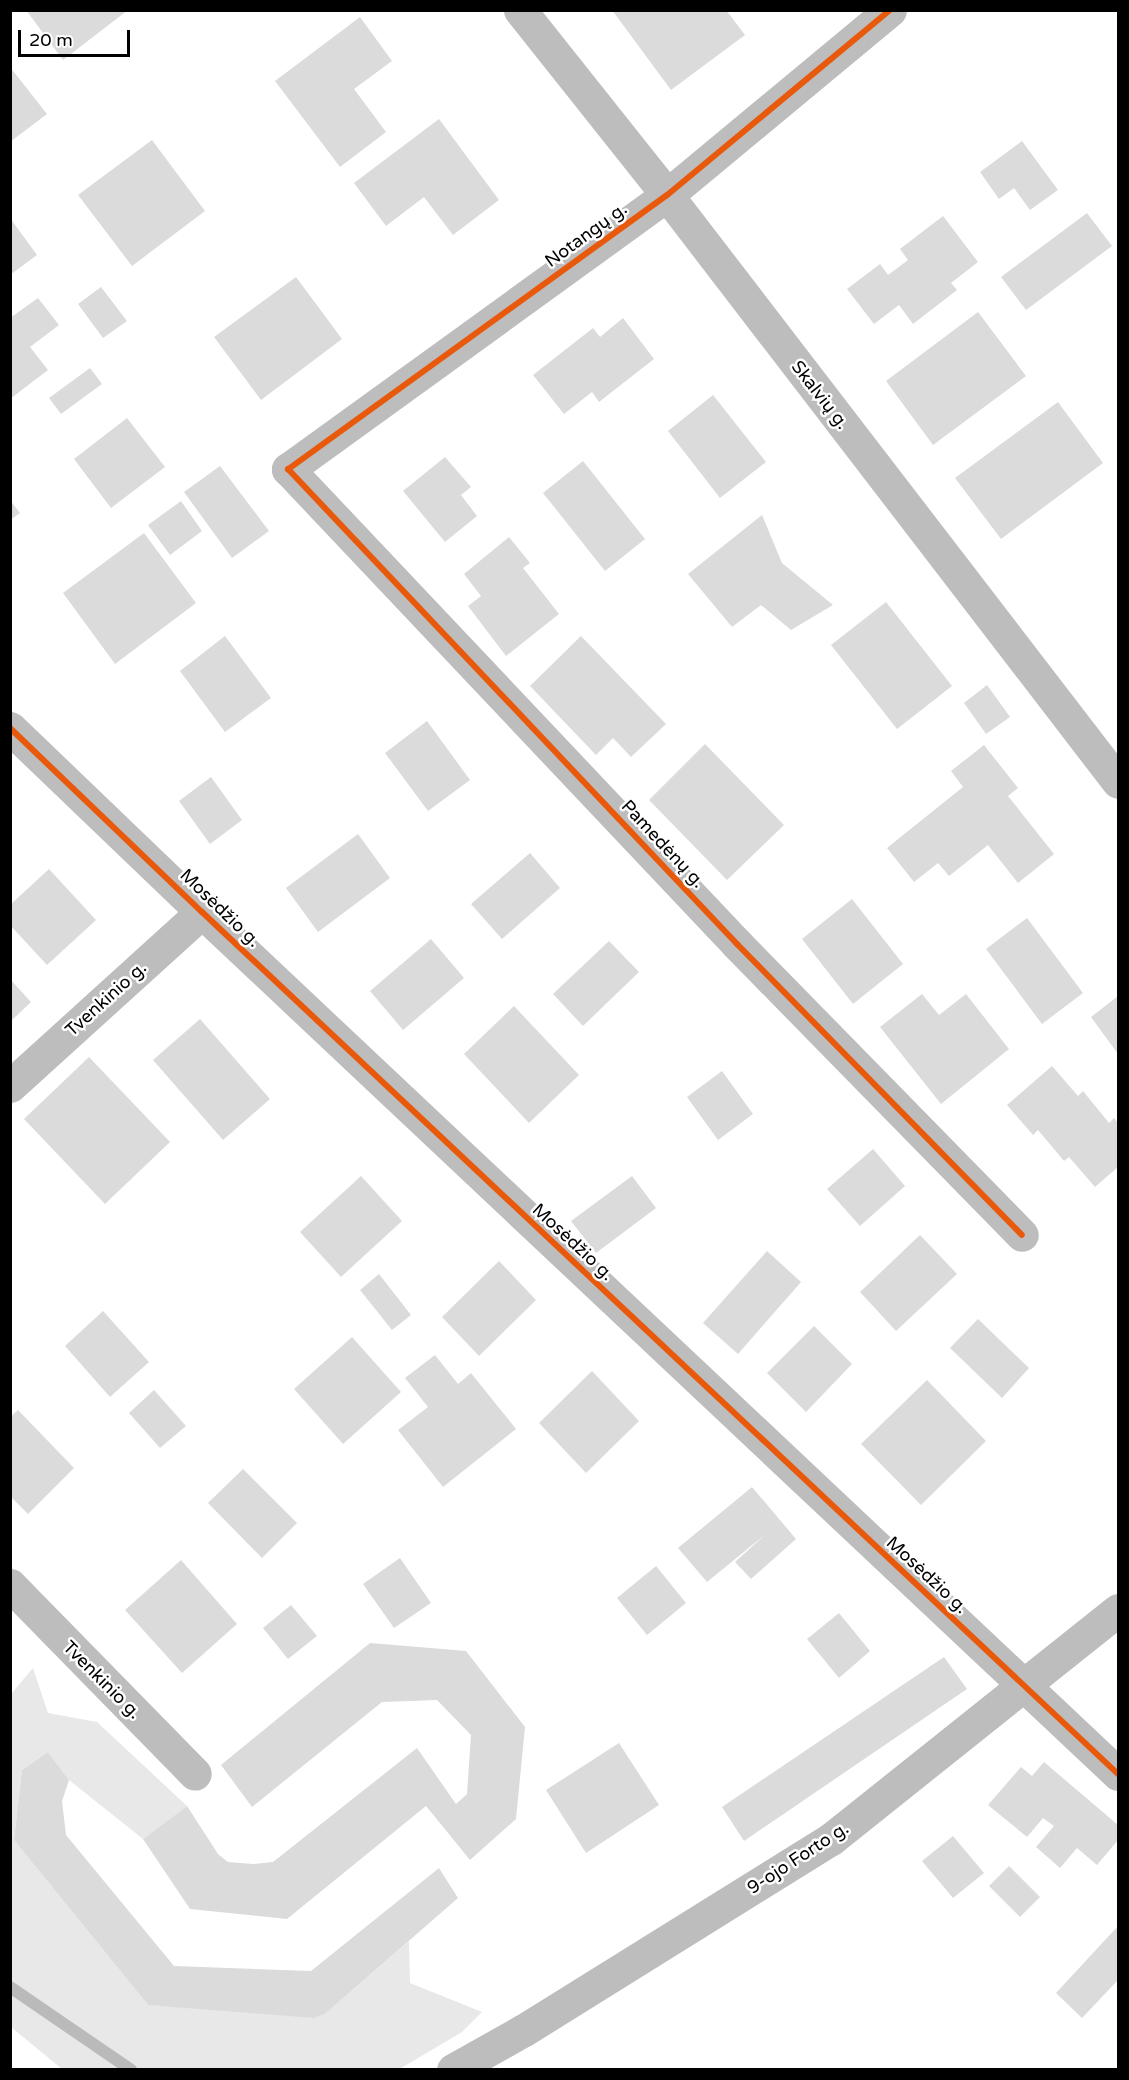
<!DOCTYPE html>
<html>
<head>
<meta charset="utf-8">
<style>
  body { margin:0 }
  #map { position:relative; width:1129px; height:2080px; overflow:hidden; background:#fff; font-family:"Varela Round",sans-serif }
  div>[style] { position:absolute }
  .green>* { inset:0; background:#e8e8e8 }
  .stream>* { height:12px; margin:-6px; padding:0 6px; transform-origin:6px; border-radius:6px; background:#bababa }
  .building>* { inset:0; background:#dbdbdb }
  .minor>* { height:33px; margin:-16.5px; padding:0 16.5px; transform-origin:16.5px; border-radius:16.5px; background:#bdbdbd }
  .tertiary>* { height:33px; margin:-16.5px; padding:0 16.5px; transform-origin:16.5px; border-radius:16.5px; background:#bdbdbd }
  .cycleway>* { height:6px; margin:-3px; padding:0 3px; transform-origin:3px; border-radius:3px; background:#e8590c }
  span { translate:-50% -50%; white-space:nowrap; text-align:center; line-height:1.15; -webkit-text-stroke:5px #fff; paint-order:stroke }
  .street-label { font-size:18px; color:#000 }
  .frame { position:absolute; inset:0; border:12px solid #000; pointer-events:none }
  .scale { position:absolute; left:18px; top:30px; width:112px; height:27px; box-sizing:border-box; border:3px solid #000; border-top:0; padding-left:8px; font-size:18px; line-height:21px; white-space:nowrap; color:#000; -webkit-text-stroke:4px #fff; paint-order:stroke }
</style>
</head>
<body>
<div id="map">
  <div class="green">
    <div style="clip-path:polygon(33px 1668px,48px 1713px,97px 1722px,187px 1806px,143px 1839px,69px 1780px,48px 1752px,22px 1770px,14px 1840px,148px 2005px,326px 2013px,409px 1941px,410px 1983px,482px 2012px,462px 2032px,398px 2070px,62px 2069px,11px 2027px,11px 1694px)"></div>
  </div>
  <div class="stream">
    <div style="left:10px;top:1987px;width:147px;rotate:34.4deg"></div>
  </div>
  <div class="building">
    <div style="clip-path:polygon(26px 10px,128px 10px,63px 60px)"></div>
    <div style="clip-path:polygon(612px 10px,726px 10px,745px 35px,671px 90px)"></div>
    <div style="clip-path:polygon(360px 17px,392px 61px,354px 89px,386px 132px,340px 167px,275px 81px)"></div>
    <div style="clip-path:polygon(10px 67px,47px 114px,10px 142px)"></div>
    <div style="clip-path:polygon(439px 119px,499px 200px,453px 235px,424px 197px,386px 226px,354px 183px)"></div>
    <div style="clip-path:polygon(152px 140px,205px 211px,132px 266px,78px 195px)"></div>
    <div style="clip-path:polygon(1022px 141px,1058px 190px,1030px 210px,1014px 188px,999px 199px,980px 172px)"></div>
    <div style="clip-path:polygon(1087px 213px,1112px 246px,1026px 310px,1001px 277px)"></div>
    <div style="clip-path:polygon(943px 216px,978px 262px,951px 283px,957px 290px,913px 324px,899px 305px,874px 324px,847px 289px,880px 264px,888px 275px,908px 260px,900px 249px)"></div>
    <div style="clip-path:polygon(10px 218px,37px 255px,10px 275px)"></div>
    <div style="clip-path:polygon(296px 277px,342px 339px,261px 400px,214px 337px)"></div>
    <div style="clip-path:polygon(101px 287px,127px 321px,103px 338px,78px 304px)"></div>
    <div style="clip-path:polygon(38px 298px,59px 325px,30px 347px,48px 370px,10px 399px,10px 318px)"></div>
    <div style="clip-path:polygon(978px 312px,1026px 376px,933px 445px,886px 381px)"></div>
    <div style="clip-path:polygon(623px 318px,654px 359px,599px 402px,592px 392px,564px 414px,533px 375px,593px 328px,600px 337px)"></div>
    <div style="clip-path:polygon(90px 368px,102px 384px,61px 414px,49px 398px)"></div>
    <div style="clip-path:polygon(713px 395px,766px 462px,720px 498px,668px 431px)"></div>
    <div style="clip-path:polygon(1058px 402px,1103px 463px,1001px 539px,955px 478px)"></div>
    <div style="clip-path:polygon(127px 418px,165px 467px,111px 508px,74px 459px)"></div>
    <div style="clip-path:polygon(445px 457px,471px 487px,461px 495px,477px 516px,445px 542px,403px 491px)"></div>
    <div style="clip-path:polygon(583px 461px,645px 539px,605px 571px,543px 493px)"></div>
    <div style="clip-path:polygon(220px 466px,269px 531px,232px 558px,184px 492px)"></div>
    <div style="clip-path:polygon(10px 500px,20px 513px,10px 520px)"></div>
    <div style="clip-path:polygon(181px 501px,202px 531px,170px 555px,148px 525px)"></div>
    <div style="clip-path:polygon(762px 515px,782px 563px,833px 605px,791px 630px,761px 605px,732px 627px,688px 574px)"></div>
    <div style="clip-path:polygon(144px 533px,196px 603px,115px 664px,63px 593px)"></div>
    <div style="clip-path:polygon(509px 537px,530px 563px,523px 568px,559px 614px,506px 656px,468px 606px,481px 596px,464px 574px)"></div>
    <div style="clip-path:polygon(886px 602px,952px 686px,897px 729px,831px 645px)"></div>
    <div style="clip-path:polygon(225px 636px,271px 698px,225px 732px,180px 671px)"></div>
    <div style="clip-path:polygon(581px 636px,666px 724px,631px 757px,613px 738px,596px 755px,530px 686px)"></div>
    <div style="clip-path:polygon(987px 685px,1010px 717px,986px 734px,964px 703px)"></div>
    <div style="clip-path:polygon(427px 721px,470px 780px,428px 811px,385px 753px)"></div>
    <div style="clip-path:polygon(705px 744px,784px 825px,727px 880px,649px 800px)"></div>
    <div style="clip-path:polygon(984px 745px,1018px 788px,1008px 796px,1054px 854px,1018px 883px,988px 845px,949px 876px,938px 863px,914px 882px,887px 848px,963px 787px,951px 771px)"></div>
    <div style="clip-path:polygon(211px 777px,242px 820px,210px 844px,179px 801px)"></div>
    <div style="clip-path:polygon(358px 834px,390px 878px,318px 932px,286px 888px)"></div>
    <div style="clip-path:polygon(530px 853px,560px 888px,502px 939px,471px 904px)"></div>
    <div style="clip-path:polygon(49px 869px,96px 920px,47px 965px,10px 925px,10px 905px)"></div>
    <div style="clip-path:polygon(852px 899px,903px 964px,853px 1004px,802px 939px)"></div>
    <div style="clip-path:polygon(1027px 918px,1083px 993px,1042px 1024px,986px 949px)"></div>
    <div style="clip-path:polygon(431px 939px,464px 978px,403px 1030px,370px 991px)"></div>
    <div style="clip-path:polygon(609px 941px,639px 972px,583px 1026px,553px 994px)"></div>
    <div style="clip-path:polygon(10px 979px,31px 1002px,10px 1022px)"></div>
    <div style="clip-path:polygon(922px 994px,939px 1015px,966px 994px,1009px 1049px,941px 1104px,880px 1027px)"></div>
    <div style="clip-path:polygon(1118px 996px,1118px 1054px,1091px 1017px)"></div>
    <div style="clip-path:polygon(514px 1006px,579px 1075px,529px 1123px,464px 1054px)"></div>
    <div style="clip-path:polygon(200px 1019px,270px 1099px,223px 1140px,153px 1060px)"></div>
    <div style="clip-path:polygon(89px 1057px,170px 1142px,105px 1204px,24px 1119px)"></div>
    <div style="clip-path:polygon(1052px 1066px,1078px 1096px,1083px 1091px,1109px 1123px,1114px 1118px,1118px 1123px,1118px 1167px,1095px 1187px,1069px 1157px,1064px 1161px,1038px 1130px,1033px 1135px,1007px 1105px)"></div>
    <div style="clip-path:polygon(722px 1071px,753px 1114px,718px 1140px,687px 1097px)"></div>
    <div style="clip-path:polygon(873px 1149px,905px 1186px,860px 1226px,827px 1189px)"></div>
    <div style="clip-path:polygon(361px 1176px,402px 1221px,341px 1277px,300px 1232px)"></div>
    <div style="clip-path:polygon(632px 1176px,656px 1208px,596px 1253px,571px 1221px)"></div>
    <div style="clip-path:polygon(920px 1235px,957px 1274px,896px 1331px,860px 1292px)"></div>
    <div style="clip-path:polygon(767px 1251px,801px 1282px,738px 1354px,703px 1323px)"></div>
    <div style="clip-path:polygon(499px 1261px,536px 1300px,479px 1356px,442px 1317px)"></div>
    <div style="clip-path:polygon(379px 1274px,411px 1315px,392px 1330px,360px 1290px)"></div>
    <div style="clip-path:polygon(103px 1311px,149px 1362px,110px 1397px,65px 1346px)"></div>
    <div style="clip-path:polygon(978px 1319px,1029px 1368px,1002px 1398px,950px 1348px)"></div>
    <div style="clip-path:polygon(814px 1326px,852px 1364px,806px 1412px,767px 1373px)"></div>
    <div style="clip-path:polygon(352px 1337px,401px 1392px,343px 1444px,294px 1389px)"></div>
    <div style="clip-path:polygon(435px 1355px,458px 1384px,471px 1373px,516px 1429px,443px 1487px,398px 1430px,428px 1407px,405px 1378px)"></div>
    <div style="clip-path:polygon(592px 1371px,639px 1421px,586px 1473px,539px 1423px)"></div>
    <div style="clip-path:polygon(927px 1380px,986px 1441px,921px 1505px,861px 1444px)"></div>
    <div style="clip-path:polygon(154px 1390px,186px 1426px,160px 1448px,129px 1413px)"></div>
    <div style="clip-path:polygon(18px 1410px,74px 1468px,28px 1514px,10px 1496px,10px 1417px)"></div>
    <div style="clip-path:polygon(243px 1469px,297px 1523px,262px 1558px,208px 1503px)"></div>
    <div style="clip-path:polygon(752px 1487px,796px 1539px,751px 1579px,735px 1562px,767px 1533px,707px 1582px,678px 1548px)"></div>
    <div style="clip-path:polygon(400px 1558px,431px 1603px,394px 1628px,363px 1584px)"></div>
    <div style="clip-path:polygon(181px 1560px,237px 1624px,182px 1673px,125px 1610px)"></div>
    <div style="clip-path:polygon(656px 1566px,686px 1603px,647px 1635px,617px 1598px)"></div>
    <div style="clip-path:polygon(291px 1605px,317px 1636px,288px 1659px,263px 1628px)"></div>
    <div style="clip-path:polygon(839px 1613px,870px 1651px,839px 1678px,807px 1639px)"></div>
    <div style="clip-path:polygon(370px 1643px,466px 1651px,525px 1727px,516px 1819px,470px 1860px,426px 1806px,287px 1919px,190px 1909px,143px 1839px,187px 1806px,218px 1854px,228px 1862px,253px 1864px,273px 1862px,417px 1748px,456px 1804px,467px 1794px,471px 1735px,437px 1700px,382px 1702px,252px 1807px,221px 1765px)"></div>
    <div style="clip-path:polygon(944px 1657px,967px 1689px,744px 1841px,722px 1807px)"></div>
    <div style="clip-path:polygon(619px 1743px,659px 1805px,586px 1853px,546px 1790px)"></div>
    <div style="clip-path:polygon(48px 1752px,69px 1780px,62px 1801px,66px 1835px,174px 1966px,311px 1971px,439px 1868px,458px 1898px,326px 2013px,314px 2018px,148px 2005px,14px 1840px,22px 1770px)"></div>
    <div style="clip-path:polygon(1044px 1762px,1118px 1825px,1118px 1840px,1097px 1865px,1077px 1848px,1060px 1868px,1036px 1847px,1054px 1826px,1043px 1818px,1027px 1837px,988px 1805px,1021px 1767px,1032px 1776px)"></div>
    <div style="clip-path:polygon(953px 1836px,984px 1873px,953px 1898px,922px 1861px)"></div>
    <div style="clip-path:polygon(1009px 1866px,1040px 1897px,1020px 1917px,989px 1886px)"></div>
    <div style="clip-path:polygon(1118px 1926px,1118px 1980px,1082px 2018px,1056px 1993px)"></div>
  </div>
  <div class="minor">
    <div style="left:520px;top:10px;width:236px;rotate:51.5deg"></div>
    <div style="left:667px;top:195px;width:740px;rotate:52.46deg"></div>
    <div style="left:890px;top:10px;width:290px;rotate:140.3deg"></div>
    <div style="left:667px;top:195px;width:468px;rotate:144.1deg"></div>
    <div style="left:288px;top:469px;width:654px;rotate:46.61deg"></div>
    <div style="left:737px;top:944px;width:407px;rotate:45.6deg"></div>
    <div style="left:10px;top:728px;width:266px;rotate:43.8deg"></div>
    <div style="left:202px;top:912px;width:1258px;rotate:43.26deg"></div>
    <div style="left:10px;top:1086px;width:259px;rotate:-42.2deg"></div>
    <div style="left:10px;top:1585px;width:264px;rotate:45.6deg"></div>
  </div>
  <div class="tertiary">
    <div style="left:453px;top:2070px;width:81px;rotate:-29.4deg"></div>
    <div style="left:524px;top:2030px;width:362px;rotate:-31.9deg"></div>
    <div style="left:831px;top:1839px;width:367px;rotate:-38.6deg"></div>
  </div>
  <div class="cycleway">
    <div style="left:890px;top:10px;width:290px;rotate:140.3deg"></div>
    <div style="left:667px;top:195px;width:468px;rotate:144.1deg"></div>
    <div style="left:288px;top:469px;width:654px;rotate:46.61deg"></div>
    <div style="left:737px;top:944px;width:407px;rotate:45.6deg"></div>
    <div style="left:10px;top:728px;width:266px;rotate:43.8deg"></div>
    <div style="left:202px;top:912px;width:1258px;rotate:43.26deg"></div>
  </div>
  <div class="street-label">
    <span style="left:586px;top:235px;rotate:-36deg">Notangų g.</span>
    <span style="left:820px;top:395px;rotate:52deg">Skalvių g.</span>
    <span style="left:663px;top:844px;rotate:47deg">Pamedėnų g.</span>
    <span style="left:220px;top:908px;rotate:44deg">Mosėdžio g.</span>
    <span style="left:106px;top:999px;rotate:-42deg">Tvenkinio g.</span>
    <span style="left:573px;top:1242px;rotate:43deg">Mosėdžio g.</span>
    <span style="left:927px;top:1575px;rotate:43deg">Mosėdžio g.</span>
    <span style="left:102px;top:1680px;rotate:45deg">Tvenkinio g.</span>
    <span style="left:798px;top:1858px;rotate:-33deg">9-ojo Forto g.</span>
  </div>
  <div class="frame"></div>
  <div class="scale">20 m</div>
</div>
</body>
</html>
